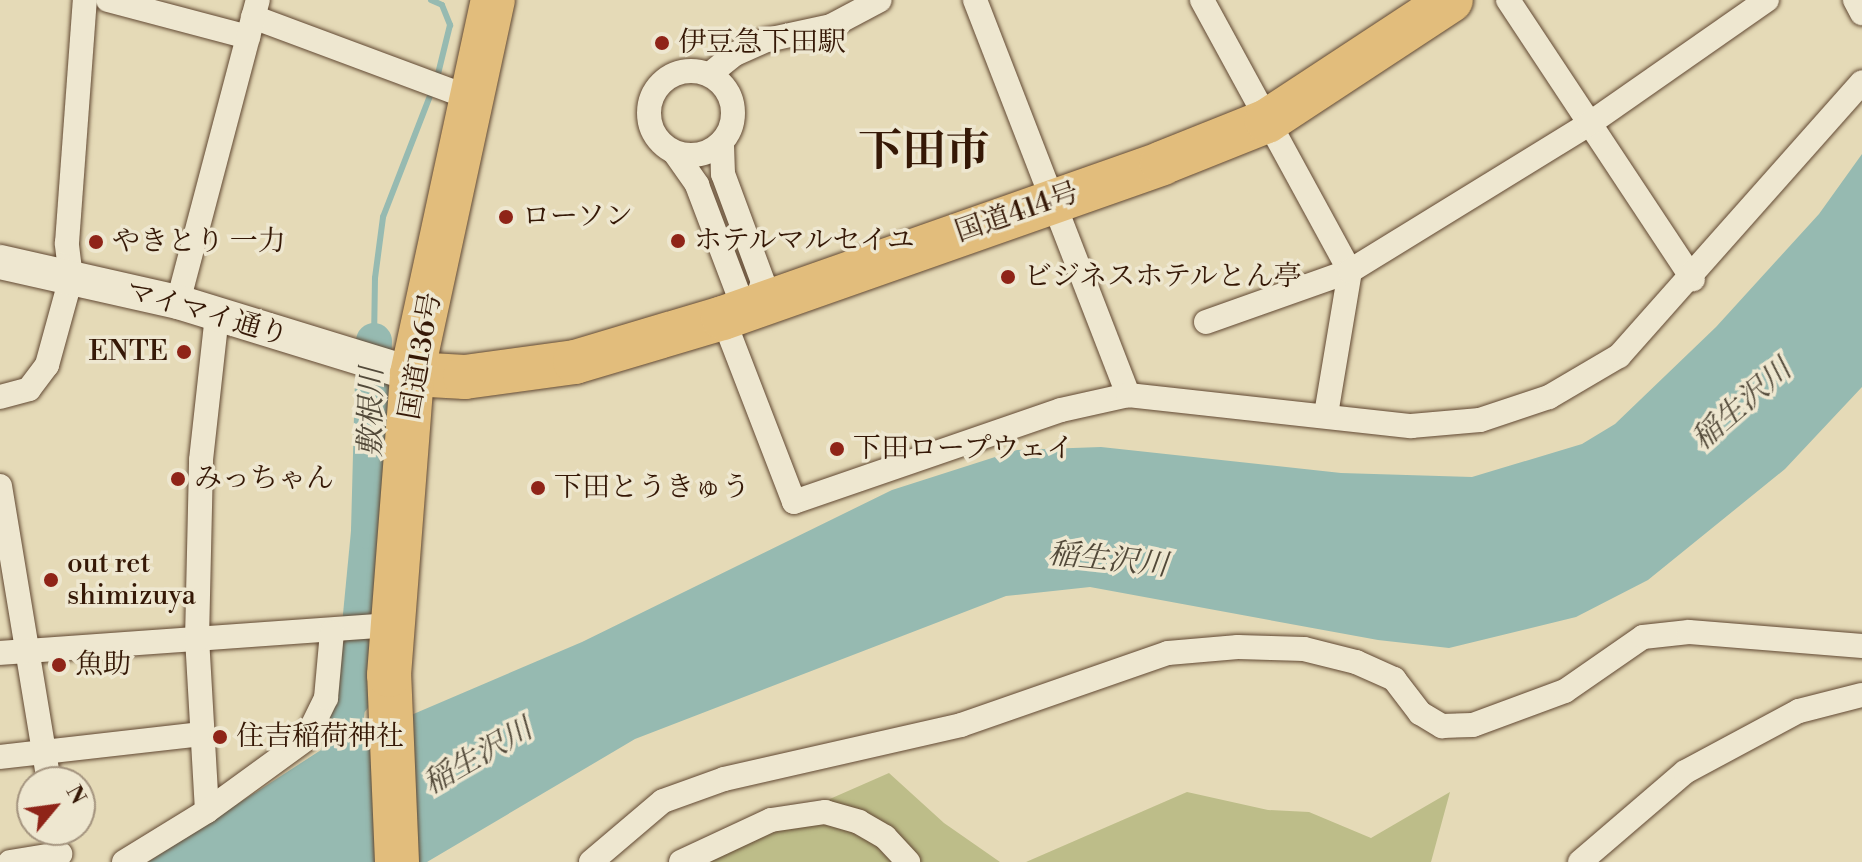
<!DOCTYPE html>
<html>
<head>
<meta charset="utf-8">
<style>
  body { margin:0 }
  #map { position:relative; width:1862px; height:862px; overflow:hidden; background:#e5dab7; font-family:"Libre Bodoni","Noto Serif JP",serif }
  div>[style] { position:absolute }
  .green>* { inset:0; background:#bdbd89 }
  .water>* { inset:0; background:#96bab1 }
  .stream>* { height:6px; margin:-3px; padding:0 3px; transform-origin:3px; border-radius:3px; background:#96bab1 }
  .river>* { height:36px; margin:-18px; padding:0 18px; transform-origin:18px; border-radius:18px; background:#96bab1 }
  .roads { filter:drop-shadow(0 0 2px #614832) drop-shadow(0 0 2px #614832) }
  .street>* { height:24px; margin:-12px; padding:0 12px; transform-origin:12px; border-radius:12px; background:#eee7d0 }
  .street>.ring { margin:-12px; padding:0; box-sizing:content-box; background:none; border:24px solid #eee7d0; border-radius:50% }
  .secondary>* { height:34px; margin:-17px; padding:0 17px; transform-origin:17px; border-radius:17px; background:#eee7d0 }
  .highway>* { height:44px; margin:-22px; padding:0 22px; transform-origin:22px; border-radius:22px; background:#e2bd7c }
  .dots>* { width:22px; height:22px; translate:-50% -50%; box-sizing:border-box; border:4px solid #eee7d0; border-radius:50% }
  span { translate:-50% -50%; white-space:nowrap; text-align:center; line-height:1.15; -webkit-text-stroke:7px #eee7d0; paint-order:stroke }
  .poi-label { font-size:28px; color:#351806 }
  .left { translate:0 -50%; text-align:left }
  .right { translate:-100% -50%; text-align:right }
  .street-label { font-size:28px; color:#351806 }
  .water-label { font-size:30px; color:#524939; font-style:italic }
  .town-label { font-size:44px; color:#351806; font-weight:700 }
  .north { position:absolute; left:16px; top:766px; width:80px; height:80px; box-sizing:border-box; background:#eee7d0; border:2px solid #a4947f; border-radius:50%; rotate:61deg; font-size:22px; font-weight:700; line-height:32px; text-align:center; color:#351806 }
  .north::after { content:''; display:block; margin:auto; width:28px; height:36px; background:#8f2418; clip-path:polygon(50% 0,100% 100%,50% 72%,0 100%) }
</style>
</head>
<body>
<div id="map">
  <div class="green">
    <div style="clip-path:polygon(889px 773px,944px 823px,1000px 862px,686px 862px)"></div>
    <div style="clip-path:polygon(1187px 792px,1268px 810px,1309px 812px,1371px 838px,1450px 792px,1431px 862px,1026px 862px)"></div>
  </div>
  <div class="water">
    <div style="clip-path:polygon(1862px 154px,1862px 387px,1785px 469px,1648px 580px,1576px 617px,1449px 648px,1378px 640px,1090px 587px,1006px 596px,635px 739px,427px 862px,148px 862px,321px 750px,346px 650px,371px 654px,362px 736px,582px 642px,892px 490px,1017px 450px,1101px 447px,1341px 473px,1472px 477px,1582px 444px,1615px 424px,1716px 327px,1819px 214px)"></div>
  </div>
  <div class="stream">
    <div style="left:431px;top:0;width:12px;rotate:24deg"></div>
    <div style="left:442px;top:5px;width:22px;rotate:68deg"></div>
    <div style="left:450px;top:25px;width:55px;rotate:103.8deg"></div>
    <div style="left:374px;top:341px;width:63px;rotate:-89.1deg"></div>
    <div style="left:375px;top:278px;width:62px;rotate:-82.5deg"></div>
    <div style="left:383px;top:217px;width:138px;rotate:-68.8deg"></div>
  </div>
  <div class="river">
    <div style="left:353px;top:698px;width:168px;rotate:-84.5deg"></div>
    <div style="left:369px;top:531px;width:190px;rotate:-88.5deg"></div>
  </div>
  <div class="roads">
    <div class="street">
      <div style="left:108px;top:0;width:145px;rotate:14.8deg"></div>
      <div style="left:975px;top:0;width:424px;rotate:68.8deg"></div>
      <div style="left:1202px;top:0;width:309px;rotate:61.4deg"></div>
      <div style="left:1350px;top:271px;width:145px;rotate:99.5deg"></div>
      <div style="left:1508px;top:0;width:335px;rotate:56.5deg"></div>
      <div style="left:1855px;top:0;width:15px;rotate:62deg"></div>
      <div style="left:253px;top:17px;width:233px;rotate:20.4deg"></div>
      <div class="ring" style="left:649px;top:71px;width:60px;height:60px"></div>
      <div style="left:710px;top:74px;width:32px;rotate:-39deg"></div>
      <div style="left:735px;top:54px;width:35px;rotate:-24deg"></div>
      <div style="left:767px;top:40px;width:66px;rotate:-12.3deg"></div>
      <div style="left:831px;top:26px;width:55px;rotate:-28deg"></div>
      <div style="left:675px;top:153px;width:39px;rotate:55deg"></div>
      <div style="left:697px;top:185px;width:116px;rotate:69.2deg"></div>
      <div style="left:738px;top:293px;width:21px;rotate:37deg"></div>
      <div style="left:755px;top:306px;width:25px;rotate:-72deg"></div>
      <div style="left:763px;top:282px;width:115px;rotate:-110.3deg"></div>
      <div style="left:723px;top:174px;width:32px;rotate:-92deg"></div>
      <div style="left:178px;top:302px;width:312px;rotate:-75.2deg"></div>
      <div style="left:723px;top:318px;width:197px;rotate:68.9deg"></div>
      <div style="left:794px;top:502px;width:282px;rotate:-19deg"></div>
      <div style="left:1061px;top:410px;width:69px;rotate:-12.6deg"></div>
      <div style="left:1128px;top:395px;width:285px;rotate:6.3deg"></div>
      <div style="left:1411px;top:426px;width:69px;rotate:-5deg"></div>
      <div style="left:1480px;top:420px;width:73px;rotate:-18.4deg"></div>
      <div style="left:1549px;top:397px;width:81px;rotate:-30.4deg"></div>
      <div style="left:1619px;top:356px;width:366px;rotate:-48.4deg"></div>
      <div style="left:1206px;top:322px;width:153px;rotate:-19.5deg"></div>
      <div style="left:1350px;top:271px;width:281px;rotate:-31.6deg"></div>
      <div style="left:1589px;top:124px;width:217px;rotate:-34.9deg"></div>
      <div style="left:0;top:397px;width:30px;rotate:-15deg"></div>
      <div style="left:29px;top:389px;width:30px;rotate:-53deg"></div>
      <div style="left:47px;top:365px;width:90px;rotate:-74.6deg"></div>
      <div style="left:71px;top:278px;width:35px;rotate:-97deg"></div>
      <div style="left:67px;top:243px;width:244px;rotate:-85.8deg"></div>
      <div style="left:0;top:486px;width:300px;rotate:80.6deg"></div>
      <div style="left:0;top:653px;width:394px;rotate:-4.1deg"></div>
      <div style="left:0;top:757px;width:202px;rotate:-6.5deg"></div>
      <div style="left:207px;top:811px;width:171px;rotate:-93.3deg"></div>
      <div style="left:197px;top:640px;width:180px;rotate:-88.7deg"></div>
      <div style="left:201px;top:460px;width:147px;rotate:-83.7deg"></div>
      <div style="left:10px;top:862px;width:51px;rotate:-9.1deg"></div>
      <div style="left:124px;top:862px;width:97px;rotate:-31.6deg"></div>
      <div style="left:207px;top:811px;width:122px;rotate:-36deg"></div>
      <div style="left:306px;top:739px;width:46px;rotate:-64deg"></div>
      <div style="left:326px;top:698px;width:66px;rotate:-84.8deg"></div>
      <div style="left:591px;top:862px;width:94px;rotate:-40.3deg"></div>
      <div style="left:663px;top:801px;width:65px;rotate:-19.8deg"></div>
      <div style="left:724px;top:779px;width:243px;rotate:-12.8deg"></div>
      <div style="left:961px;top:725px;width:219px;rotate:-19.2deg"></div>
      <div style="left:1168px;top:653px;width:70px;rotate:-4.9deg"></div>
      <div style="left:1238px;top:647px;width:66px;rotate:1.7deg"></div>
      <div style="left:1304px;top:649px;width:54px;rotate:14deg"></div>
      <div style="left:1356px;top:662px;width:42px;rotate:24.1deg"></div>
      <div style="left:1394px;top:679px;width:43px;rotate:52.6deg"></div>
      <div style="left:1420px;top:713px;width:26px;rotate:31deg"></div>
      <div style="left:1442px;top:726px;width:31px;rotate:-2deg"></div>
      <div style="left:1473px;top:725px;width:98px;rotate:-20.3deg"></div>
      <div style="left:1565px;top:691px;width:95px;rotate:-34.7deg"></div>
      <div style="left:1643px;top:637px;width:46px;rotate:-6.2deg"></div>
      <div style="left:1689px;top:632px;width:174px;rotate:4.6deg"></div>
      <div style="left:681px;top:862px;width:99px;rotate:-25deg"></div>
      <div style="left:771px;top:820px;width:55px;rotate:-8.4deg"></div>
      <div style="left:825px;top:812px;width:35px;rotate:16deg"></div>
      <div style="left:859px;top:822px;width:30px;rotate:30deg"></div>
      <div style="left:885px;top:837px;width:34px;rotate:47deg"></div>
      <div style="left:1580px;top:862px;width:138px;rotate:-40.6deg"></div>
      <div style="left:1685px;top:772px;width:129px;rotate:-28.2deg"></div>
      <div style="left:1799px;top:711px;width:65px;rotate:-14.3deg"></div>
    </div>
    <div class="secondary">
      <div style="left:0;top:262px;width:182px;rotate:12.7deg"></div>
      <div style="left:178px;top:302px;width:245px;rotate:17.1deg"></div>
    </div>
    <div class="highway">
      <div style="left:412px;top:374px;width:53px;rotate:3.2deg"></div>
      <div style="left:465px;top:377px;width:111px;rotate:-7.8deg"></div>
      <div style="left:575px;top:362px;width:154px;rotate:-16.6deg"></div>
      <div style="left:723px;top:318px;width:466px;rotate:-19.4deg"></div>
      <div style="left:1162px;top:163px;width:113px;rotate:-21.8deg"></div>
      <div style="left:1267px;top:121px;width:220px;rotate:-33.3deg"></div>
      <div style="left:397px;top:862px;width:187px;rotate:-92.4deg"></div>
      <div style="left:389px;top:675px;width:302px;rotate:-85.6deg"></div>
      <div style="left:412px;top:374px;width:383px;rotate:-77.8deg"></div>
    </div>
  </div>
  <div class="dots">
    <div style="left:662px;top:43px;background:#8f2418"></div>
    <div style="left:506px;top:217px;background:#8f2418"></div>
    <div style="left:678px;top:241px;background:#8f2418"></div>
    <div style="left:96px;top:242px;background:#8f2418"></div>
    <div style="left:1008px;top:277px;background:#8f2418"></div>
    <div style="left:184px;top:352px;background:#8f2418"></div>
    <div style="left:837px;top:449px;background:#8f2418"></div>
    <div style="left:178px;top:479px;background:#8f2418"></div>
    <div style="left:538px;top:488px;background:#8f2418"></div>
    <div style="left:51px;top:580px;background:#8f2418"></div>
    <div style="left:59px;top:665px;background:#8f2418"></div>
    <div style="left:220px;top:737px;background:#8f2418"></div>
  </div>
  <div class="poi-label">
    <span class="left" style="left:678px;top:43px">伊豆急下田駅</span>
    <span class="left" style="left:522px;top:217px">ローソン</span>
    <span class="left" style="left:694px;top:241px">ホテルマルセイユ</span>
    <span class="left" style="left:112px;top:242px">やきとり 一力</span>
    <span class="left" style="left:1024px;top:277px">ビジネスホテルとん亭</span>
    <span class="right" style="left:168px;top:352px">ENTE</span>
    <span class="left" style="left:853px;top:449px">下田ロープウェイ</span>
    <span class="left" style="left:194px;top:479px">みっちゃん</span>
    <span class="left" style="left:554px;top:488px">下田とうきゅう</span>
    <span class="left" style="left:67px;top:580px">out ret<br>shimizuya</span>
    <span class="left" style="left:75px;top:665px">魚助</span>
    <span class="left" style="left:236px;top:737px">住吉稲荷神社</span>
  </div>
  <div class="street-label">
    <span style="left:1017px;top:213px;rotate:-19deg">国道414号</span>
    <span style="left:207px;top:314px;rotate:16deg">マイマイ通り</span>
    <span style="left:421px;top:356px;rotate:-80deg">国道136号</span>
  </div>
  <div class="water-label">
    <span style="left:1742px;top:405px;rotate:-41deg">稲生沢川</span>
    <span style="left:372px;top:412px;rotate:-89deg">敷根川</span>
    <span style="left:1108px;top:560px;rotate:6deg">稲生沢川</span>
    <span style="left:478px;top:757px;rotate:-30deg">稲生沢川</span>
  </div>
  <div class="town-label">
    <span style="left:924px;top:152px">下田市</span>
  </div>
  <div class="north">N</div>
</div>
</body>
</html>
